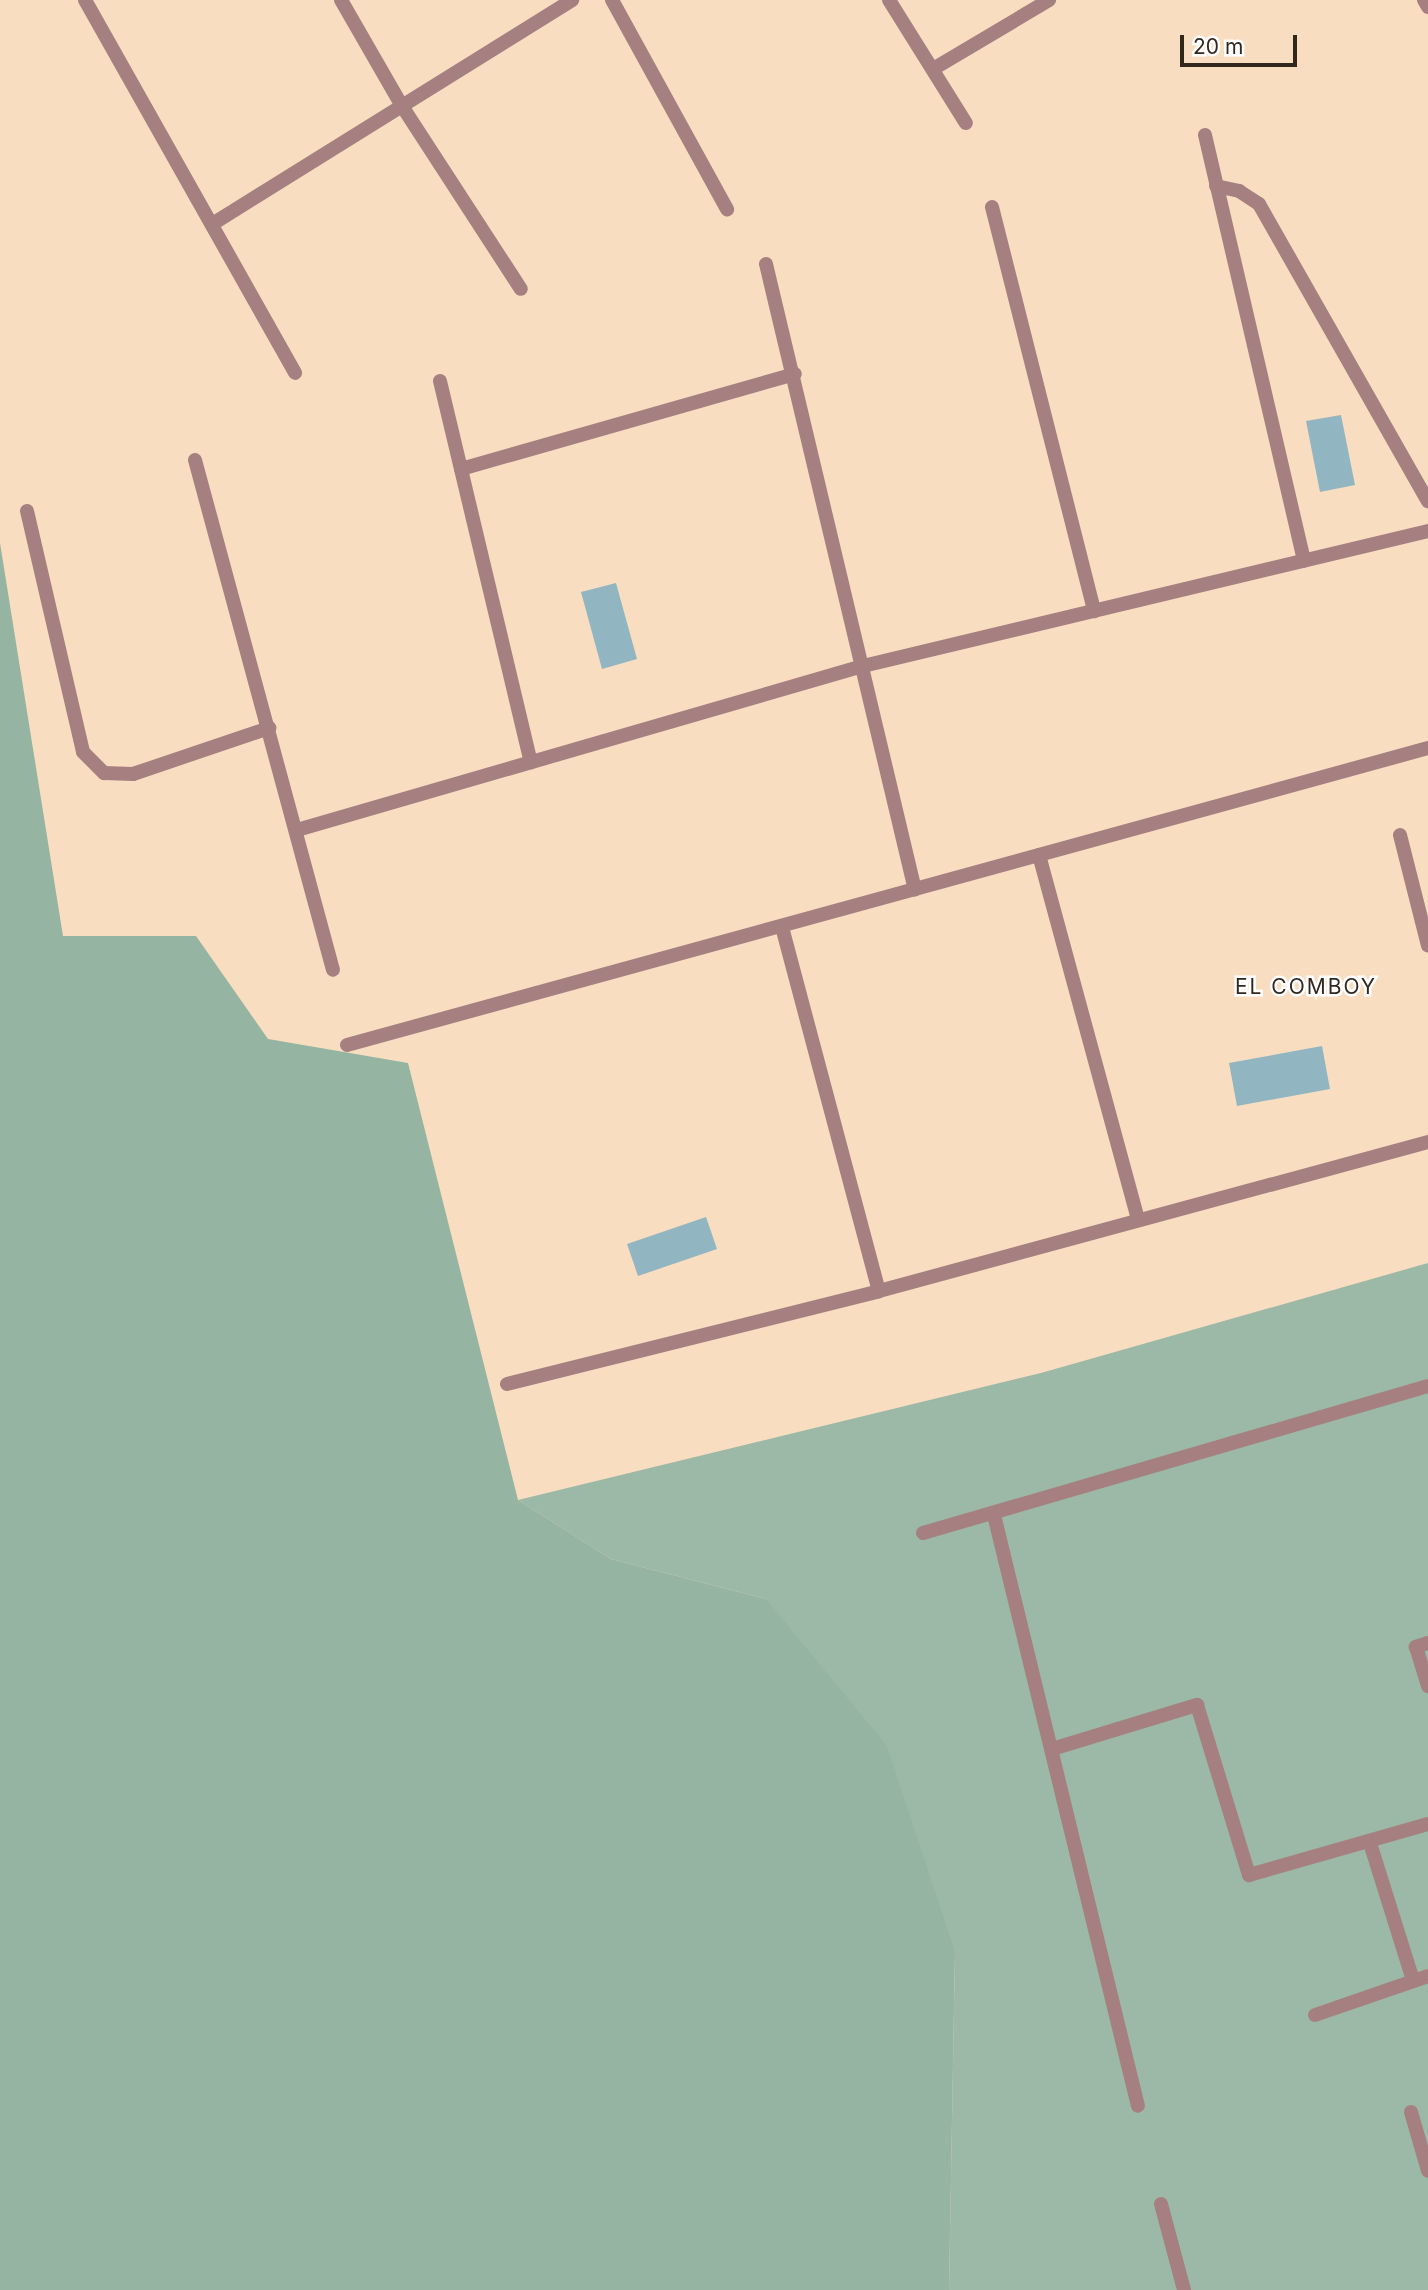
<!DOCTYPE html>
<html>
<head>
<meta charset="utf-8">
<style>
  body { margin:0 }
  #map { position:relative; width:1428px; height:2290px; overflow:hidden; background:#f8ddc1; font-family:Inter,sans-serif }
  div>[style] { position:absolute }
  .green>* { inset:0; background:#9bb9a6 }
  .forest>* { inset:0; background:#95b4a1 }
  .water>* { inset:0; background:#91b6c2 }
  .lane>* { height:14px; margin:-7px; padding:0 7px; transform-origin:7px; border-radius:7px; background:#a68081 }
  .street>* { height:14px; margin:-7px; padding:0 7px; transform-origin:7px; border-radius:7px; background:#a68081 }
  span { translate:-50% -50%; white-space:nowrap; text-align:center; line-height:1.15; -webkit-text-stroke:5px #fff; paint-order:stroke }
  .neighbourhood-label { font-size:21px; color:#31271d; letter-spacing:2px }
  .scale { position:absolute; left:1180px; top:35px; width:117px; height:32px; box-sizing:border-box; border:4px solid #31271d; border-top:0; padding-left:9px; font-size:21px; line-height:24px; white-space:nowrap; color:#31271d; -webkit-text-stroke:5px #fff; paint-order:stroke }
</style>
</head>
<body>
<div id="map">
  <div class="green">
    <div style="clip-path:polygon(1428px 1263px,1428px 2290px,949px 2290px,955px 1952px,766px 1599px,611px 1559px,518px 1500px,1041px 1373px)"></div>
  </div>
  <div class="forest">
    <div style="clip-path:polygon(0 543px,63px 936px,196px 936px,268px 1039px,408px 1063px,518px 1500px,611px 1559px,766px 1599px,887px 1746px,955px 1952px,949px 2290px,0 2290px)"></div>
  </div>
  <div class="water">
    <div style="clip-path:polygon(1341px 415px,1355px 485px,1320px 492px,1306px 421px)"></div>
    <div style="clip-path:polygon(616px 583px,637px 659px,602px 669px,581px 592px)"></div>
    <div style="clip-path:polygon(1322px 1046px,1330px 1089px,1237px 1106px,1229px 1063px)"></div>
    <div style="clip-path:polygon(706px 1217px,717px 1249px,638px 1276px,627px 1244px)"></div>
  </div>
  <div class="lane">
    <div style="left:440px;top:381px;width:392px;rotate:76.6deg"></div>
    <div style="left:195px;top:460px;width:528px;rotate:74.86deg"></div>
    <div style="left:461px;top:469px;width:347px;rotate:-15.9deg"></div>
    <div style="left:27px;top:511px;width:247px;rotate:76.9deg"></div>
    <div style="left:83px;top:752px;width:30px;rotate:45deg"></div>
    <div style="left:104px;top:773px;width:29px;rotate:2deg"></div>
    <div style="left:133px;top:774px;width:144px;rotate:-18.7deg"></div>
    <div style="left:297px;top:830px;width:589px;rotate:-16.16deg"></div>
  </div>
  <div class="street">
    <div style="left:85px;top:0;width:428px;rotate:60.6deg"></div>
    <div style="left:341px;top:0;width:122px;rotate:60.1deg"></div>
    <div style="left:402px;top:106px;width:218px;rotate:57deg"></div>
    <div style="left:612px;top:0;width:239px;rotate:61.2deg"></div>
    <div style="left:889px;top:0;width:145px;rotate:58deg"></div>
    <div style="left:1424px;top:0;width:8px;rotate:60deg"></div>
    <div style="left:933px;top:69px;width:135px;rotate:-30.7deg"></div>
    <div style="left:1205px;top:135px;width:437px;rotate:76.9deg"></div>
    <div style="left:1216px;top:186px;width:24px;rotate:12deg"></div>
    <div style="left:1239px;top:191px;width:24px;rotate:33deg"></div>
    <div style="left:1259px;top:204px;width:342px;rotate:60.4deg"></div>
    <div style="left:992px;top:207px;width:417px;rotate:75.8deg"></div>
    <div style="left:214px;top:223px;width:422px;rotate:-31.9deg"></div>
    <div style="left:766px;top:264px;width:643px;rotate:76.61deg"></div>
    <div style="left:863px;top:666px;width:581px;rotate:-13.44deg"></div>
    <div style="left:1400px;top:835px;width:114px;rotate:75.8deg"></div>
    <div style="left:1039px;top:855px;width:378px;rotate:74.8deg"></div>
    <div style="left:782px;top:927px;width:377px;rotate:75.1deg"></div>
    <div style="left:347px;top:1045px;width:1121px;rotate:-15.36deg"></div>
    <div style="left:507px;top:1384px;width:383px;rotate:-14deg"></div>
    <div style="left:879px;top:1291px;width:569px;rotate:-15.18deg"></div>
    <div style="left:994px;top:1515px;width:608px;rotate:76.31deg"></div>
    <div style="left:923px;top:1533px;width:526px;rotate:-16.23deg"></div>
    <div style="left:1428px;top:1643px;width:13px;rotate:162deg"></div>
    <div style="left:1416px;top:1647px;width:41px;rotate:72.9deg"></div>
    <div style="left:1052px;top:1749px;width:152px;rotate:-16.9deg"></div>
    <div style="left:1197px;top:1705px;width:178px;rotate:73deg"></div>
    <div style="left:1249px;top:1875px;width:186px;rotate:-15.9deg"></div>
    <div style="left:1370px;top:1843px;width:144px;rotate:72.6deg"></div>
    <div style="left:1315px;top:2015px;width:120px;rotate:-19deg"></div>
    <div style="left:1411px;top:2112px;width:61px;rotate:73.9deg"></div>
    <div style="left:1161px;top:2204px;width:89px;rotate:75deg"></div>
  </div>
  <div class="neighbourhood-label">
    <span style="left:1306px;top:987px">EL COMBOY</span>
  </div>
  <div class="scale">20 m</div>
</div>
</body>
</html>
